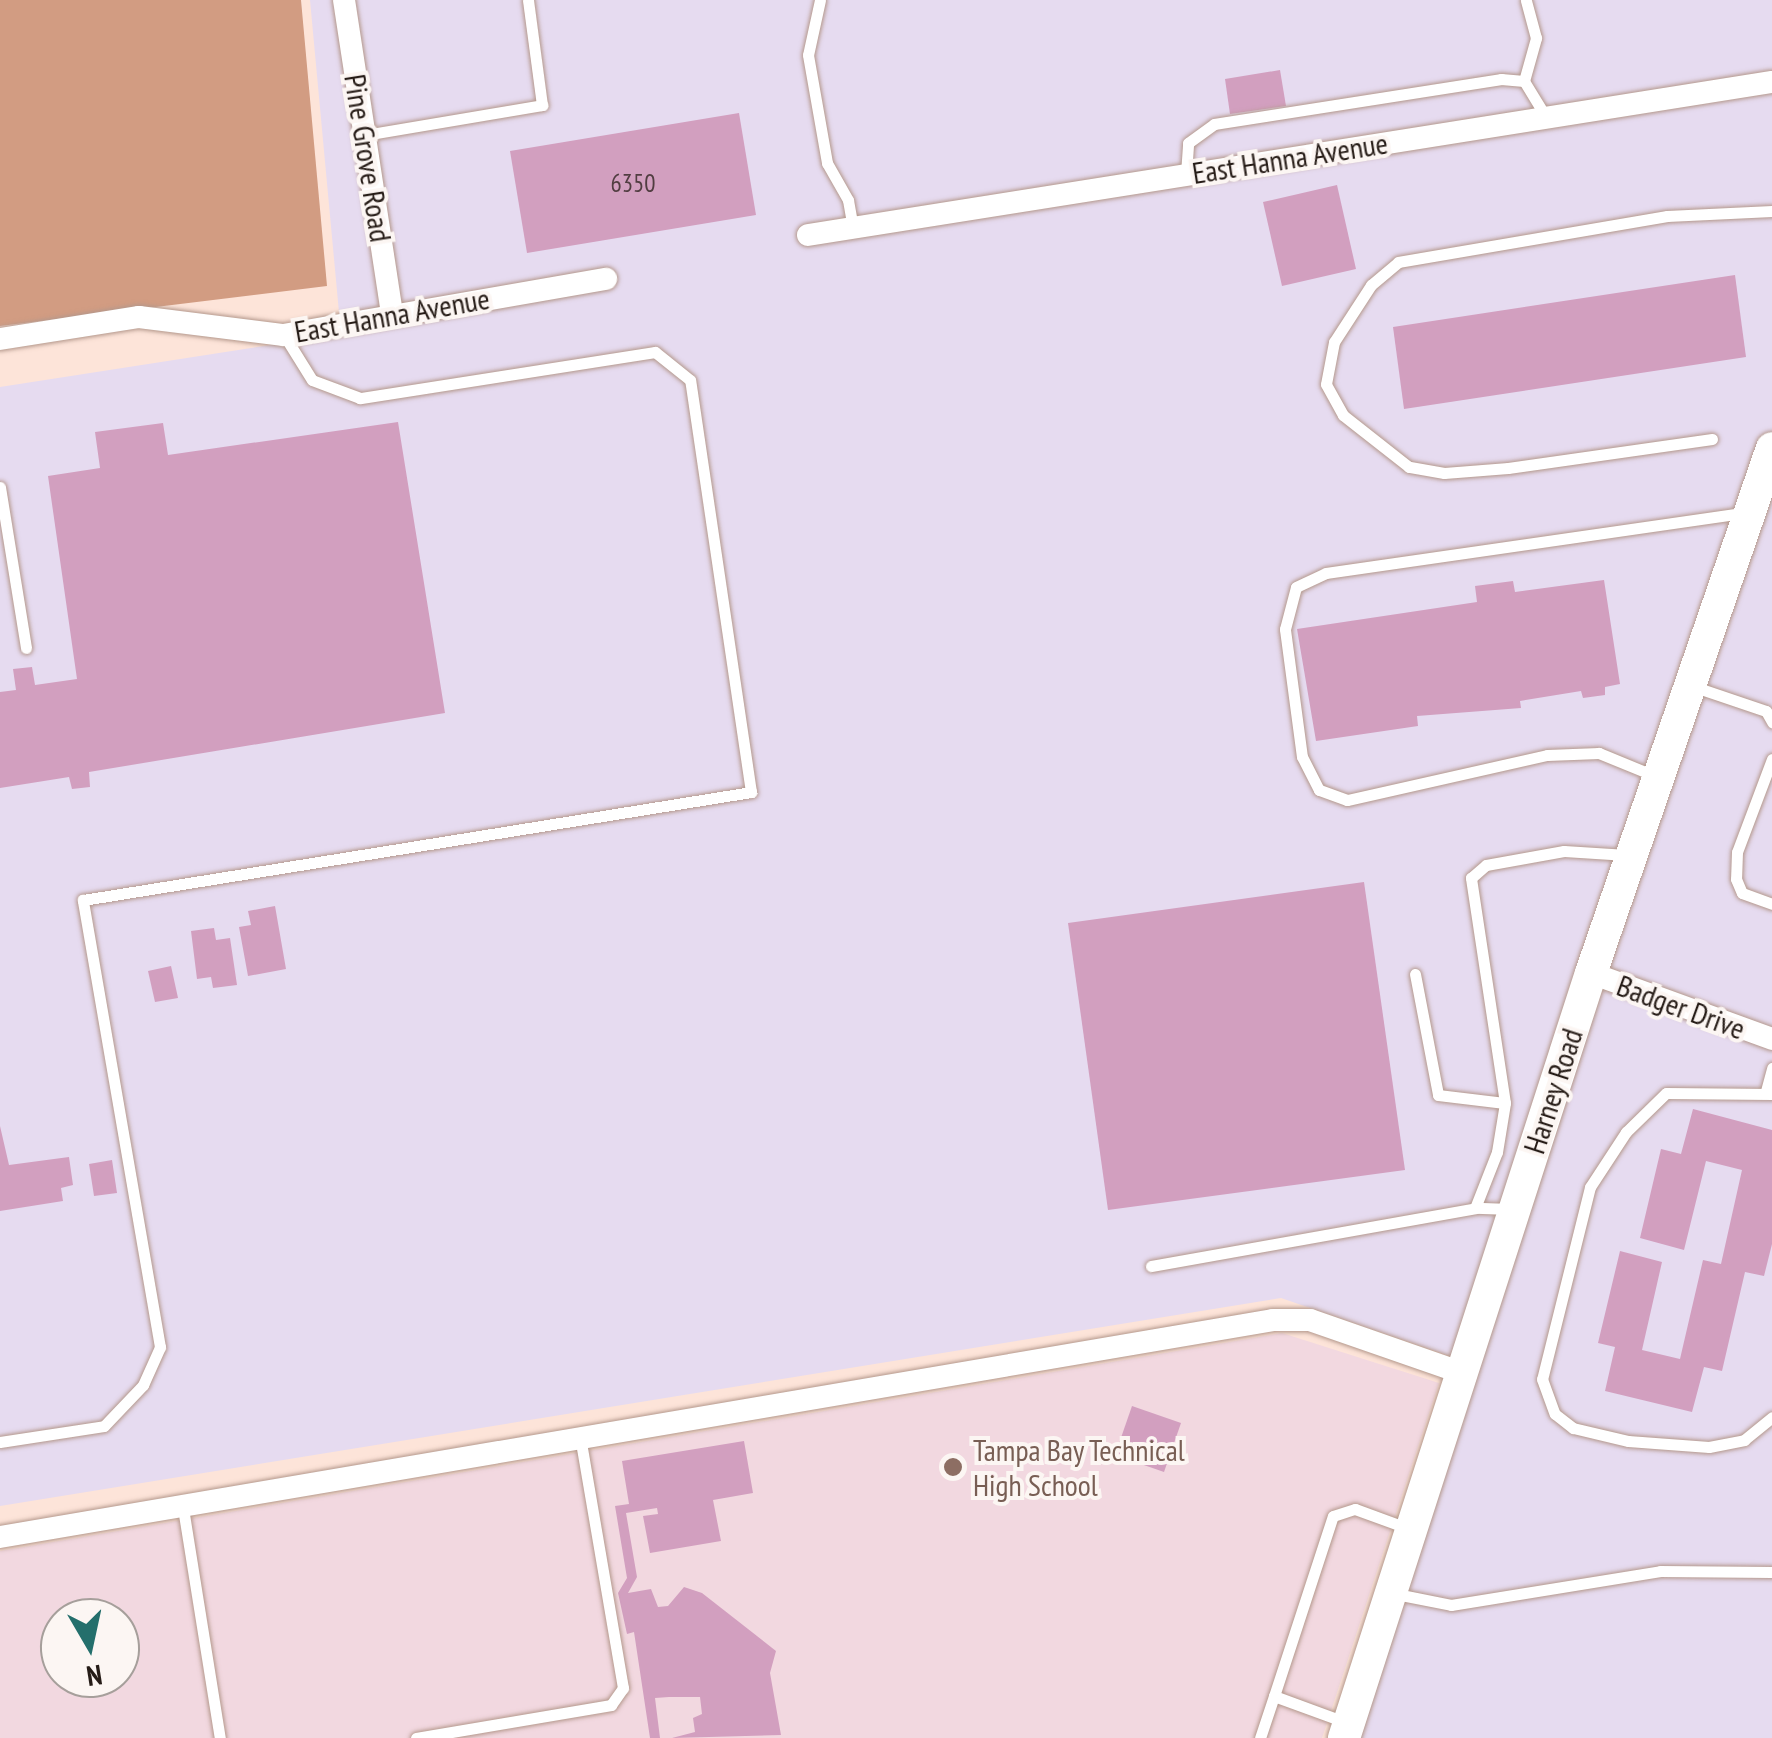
<!DOCTYPE html>
<html>
<head>
<meta charset="utf-8">
<style>
  body { margin:0 }
  #map { position:relative; width:1772px; height:1738px; overflow:hidden; background:#fde4d9; font-family:"PT Sans Narrow",sans-serif }
  div>[style] { position:absolute }
  .industrial>* { inset:0; background:#e6dbf0 }
  .education>* { inset:0; background:#f2d8e0 }
  .forest>* { inset:0; background:#d29c82 }
  .building>* { inset:0; background:#d29fbf }
  .roads { filter:drop-shadow(0 0 2px #b4988c) drop-shadow(0 0 2px #b4988c) }
  .lane>* { height:11px; margin:-5.5px; padding:0 5.5px; transform-origin:5.5px; border-radius:5.5px; background:#fff }
  .street>* { height:22px; margin:-11px; padding:0 11px; transform-origin:11px; border-radius:11px; background:#fff }
  .secondary>* { height:32px; margin:-16px; padding:0 16px; transform-origin:16px; border-radius:16px; background:#fff }
  .dots>* { width:28px; height:28px; translate:-50% -50%; box-sizing:border-box; border:5px solid #fcf6f3; border-radius:50% }
  span { translate:-50% -50%; white-space:nowrap; text-align:center; line-height:1.15; -webkit-text-stroke:8px #fcf6f3; paint-order:stroke }
  .number-label { font-size:25px; color:#513d41 }
  .number-label span { -webkit-text-stroke-width:0 }
  .street-label { font-size:30px; color:#261c17 }
  .education-label { font-size:30px; color:#785e54 }
  .left { translate:0 -50%; text-align:left }
  .north { position:absolute; left:40px; top:1598px; width:100px; height:100px; box-sizing:border-box; background:#fcf6f3; border:2px solid #a69f9b; border-radius:50%; rotate:171deg; font-size:28px; font-weight:700; line-height:40px; text-align:center; color:#261c17 }
  .north::after { content:''; display:block; margin:auto; width:35px; height:45px; background:#246f6c; clip-path:polygon(50% 0,100% 100%,50% 72%,0 100%) }
</style>
</head>
<body>
<div id="map">
  <div class="industrial">
    <div style="clip-path:polygon(310px 0,1772px 0,1772px 1738px,1360px 1738px,1479px 1366px,1281px 1298px,0 1506px,0 387px,341px 334px)"></div>
  </div>
  <div class="education">
    <div style="clip-path:polygon(evenodd,1282px 1333px,1439px 1383px,1322px 1738px,0 1738px,0 1551px,1282px 1333px,60px 1618px,120px 1618px,120px 1678px,60px 1678px,60px 1618px)"></div>
  </div>
  <div class="forest">
    <div style="clip-path:polygon(0 0,301px 0,327px 286px,0 326px)"></div>
  </div>
  <div class="building">
    <div style="clip-path:polygon(1280px 70px,1286px 106px,1230px 114px,1225px 79px)"></div>
    <div style="clip-path:polygon(739px 113px,756px 215px,527px 253px,510px 151px)"></div>
    <div style="clip-path:polygon(1337px 185px,1356px 269px,1282px 286px,1263px 202px)"></div>
    <div style="clip-path:polygon(1735px 275px,1746px 357px,1404px 409px,1393px 327px)"></div>
    <div style="clip-path:polygon(398px 422px,445px 713px,89px 772px,90px 787px,72px 789px,69px 777px,0 788px,0 692px,16px 690px,13px 669px,32px 667px,35px 685px,77px 679px,48px 476px,100px 468px,95px 432px,163px 423px,168px 455px)"></div>
    <div style="clip-path:polygon(1604px 580px,1620px 684px,1605px 687px,1605px 695px,1583px 698px,1581px 691px,1520px 701px,1521px 708px,1417px 716px,1418px 726px,1316px 741px,1297px 629px,1477px 602px,1475px 586px,1513px 581px,1515px 592px)"></div>
    <div style="clip-path:polygon(1364px 882px,1405px 1170px,1108px 1210px,1068px 923px)"></div>
    <div style="clip-path:polygon(275px 906px,286px 969px,248px 976px,239px 927px,251px 925px,248px 911px)"></div>
    <div style="clip-path:polygon(214px 928px,216px 940px,230px 938px,237px 985px,213px 988px,211px 977px,197px 979px,191px 931px)"></div>
    <div style="clip-path:polygon(171px 966px,178px 998px,155px 1002px,148px 971px)"></div>
    <div style="clip-path:polygon(1693px 1109px,1772px 1130px,1772px 1244px,1764px 1276px,1745px 1272px,1722px 1371px,1704px 1367px,1692px 1412px,1605px 1391px,1615px 1347px,1598px 1343px,1620px 1251px,1662px 1262px,1642px 1350px,1680px 1359px,1703px 1260px,1721px 1264px,1742px 1170px,1706px 1161px,1684px 1250px,1640px 1238px,1661px 1149px,1681px 1154px)"></div>
    <div style="clip-path:polygon(0 1126px,9px 1165px,69px 1157px,73px 1185px,61px 1188px,63px 1201px,0 1211px)"></div>
    <div style="clip-path:polygon(112px 1160px,117px 1193px,94px 1196px,89px 1164px)"></div>
    <div style="clip-path:polygon(1132px 1406px,1181px 1423px,1164px 1472px,1115px 1455px)"></div>
    <div style="clip-path:polygon(744px 1441px,753px 1493px,713px 1500px,721px 1541px,650px 1553px,643px 1516px,658px 1514px,657px 1508px,626px 1513px,637px 1577px,628px 1593px,651px 1589px,658px 1607px,668px 1606px,684px 1587px,702px 1593px,776px 1651px,770px 1673px,781px 1735px,672px 1738px,695px 1732px,693px 1718px,702px 1714px,700px 1697px,669px 1697px,655px 1698px,660px 1738px,650px 1738px,634px 1632px,627px 1634px,618px 1593px,627px 1578px,615px 1506px,629px 1504px,622px 1461px)"></div>
  </div>
  <div class="roads">
    <div class="lane">
      <div style="left:820px;top:0;width:56px;rotate:102.3deg"></div>
      <div style="left:808px;top:55px;width:110px;rotate:80deg"></div>
      <div style="left:827px;top:163px;width:43px;rotate:60.4deg"></div>
      <div style="left:848px;top:200px;width:28px;rotate:80deg"></div>
      <div style="left:1524px;top:81px;width:45px;rotate:-74.4deg"></div>
      <div style="left:1536px;top:38px;width:39px;rotate:-105deg"></div>
      <div style="left:365px;top:135px;width:180px;rotate:-9.6deg"></div>
      <div style="left:542px;top:105px;width:106px;rotate:-97.6deg"></div>
      <div style="left:1186px;top:174px;width:31px;rotate:-86deg"></div>
      <div style="left:1188px;top:143px;width:32px;rotate:-36deg"></div>
      <div style="left:1214px;top:124px;width:291px;rotate:-8.9deg"></div>
      <div style="left:1501px;top:79px;width:23px;rotate:5deg"></div>
      <div style="left:1524px;top:81px;width:42px;rotate:58.6deg"></div>
      <div style="left:1712px;top:439px;width:206px;rotate:171.9deg"></div>
      <div style="left:1508px;top:468px;width:64px;rotate:175.5deg"></div>
      <div style="left:1444px;top:473px;width:36px;rotate:-170deg"></div>
      <div style="left:1409px;top:467px;width:84px;rotate:-141.8deg"></div>
      <div style="left:1343px;top:415px;width:35px;rotate:-119deg"></div>
      <div style="left:1326px;top:384px;width:43px;rotate:-79.2deg"></div>
      <div style="left:1334px;top:342px;width:68px;rotate:-57deg"></div>
      <div style="left:1371px;top:285px;width:35px;rotate:-40deg"></div>
      <div style="left:1398px;top:262px;width:273px;rotate:-9.7deg"></div>
      <div style="left:1667px;top:216px;width:105px;rotate:-2.7deg"></div>
      <div style="left:0;top:487px;width:163px;rotate:80.8deg"></div>
      <div style="left:1692px;top:686px;width:78px;rotate:18.7deg"></div>
      <div style="left:1766px;top:711px;width:13px;rotate:61deg"></div>
      <div style="left:1772px;top:759px;width:99px;rotate:110.6deg"></div>
      <div style="left:1737px;top:852px;width:27px;rotate:92deg"></div>
      <div style="left:1736px;top:879px;width:15px;rotate:67deg"></div>
      <div style="left:1742px;top:893px;width:32px;rotate:20deg"></div>
      <div style="left:1655px;top:776px;width:61px;rotate:-157.7deg"></div>
      <div style="left:1599px;top:753px;width:52px;rotate:177.8deg"></div>
      <div style="left:1547px;top:755px;width:205px;rotate:167.3deg"></div>
      <div style="left:1347px;top:800px;width:30px;rotate:-160deg"></div>
      <div style="left:1319px;top:790px;width:37px;rotate:-117deg"></div>
      <div style="left:1302px;top:757px;width:129px;rotate:-97.6deg"></div>
      <div style="left:1285px;top:629px;width:43px;rotate:-75.3deg"></div>
      <div style="left:1296px;top:587px;width:33px;rotate:-25deg"></div>
      <div style="left:1326px;top:573px;width:422px;rotate:-8.2deg"></div>
      <div style="left:1415px;top:974px;width:123px;rotate:79.2deg"></div>
      <div style="left:1438px;top:1095px;width:67px;rotate:6.8deg"></div>
      <div style="left:1766px;top:1091px;width:24px;rotate:-75deg"></div>
      <div style="left:1772px;top:1094px;width:106px;rotate:-179.5deg"></div>
      <div style="left:1666px;top:1093px;width:56px;rotate:135.7deg"></div>
      <div style="left:1626px;top:1132px;width:66px;rotate:123.2deg"></div>
      <div style="left:1590px;top:1187px;width:198px;rotate:104deg"></div>
      <div style="left:1542px;top:1379px;width:37px;rotate:70deg"></div>
      <div style="left:1555px;top:1414px;width:23px;rotate:38deg"></div>
      <div style="left:1573px;top:1428px;width:57px;rotate:13.3deg"></div>
      <div style="left:1628px;top:1441px;width:81px;rotate:4.2deg"></div>
      <div style="left:1709px;top:1447px;width:36px;rotate:-11deg"></div>
      <div style="left:1744px;top:1440px;width:36px;rotate:-39deg"></div>
      <div style="left:1511px;top:1209px;width:36px;rotate:-178deg"></div>
      <div style="left:1475px;top:1208px;width:60px;rotate:-68.6deg"></div>
      <div style="left:1497px;top:1152px;width:50px;rotate:-80.7deg"></div>
      <div style="left:1505px;top:1103px;width:228px;rotate:-98.6deg"></div>
      <div style="left:1471px;top:878px;width:20px;rotate:-41deg"></div>
      <div style="left:1486px;top:865px;width:79px;rotate:-10.2deg"></div>
      <div style="left:1564px;top:851px;width:63px;rotate:3.6deg"></div>
      <div style="left:1151px;top:1266px;width:329px;rotate:-10.1deg"></div>
      <div style="left:0;top:1442px;width:105px;rotate:-8.7deg"></div>
      <div style="left:104px;top:1426px;width:57px;rotate:-46.4deg"></div>
      <div style="left:143px;top:1385px;width:42px;rotate:-65.9deg"></div>
      <div style="left:160px;top:1347px;width:454px;rotate:-99.8deg"></div>
      <div style="left:83px;top:900px;width:677px;rotate:-9.18deg"></div>
      <div style="left:751px;top:792px;width:416px;rotate:-98.4deg"></div>
      <div style="left:690px;top:380px;width:45px;rotate:-141.3deg"></div>
      <div style="left:655px;top:352px;width:299px;rotate:171.1deg"></div>
      <div style="left:360px;top:398px;width:51px;rotate:-159.4deg"></div>
      <div style="left:312px;top:380px;width:53px;rotate:-121.9deg"></div>
      <div style="left:183px;top:1508px;width:233px;rotate:80.9deg"></div>
      <div style="left:1396px;top:1594px;width:56px;rotate:11.3deg"></div>
      <div style="left:1451px;top:1605px;width:212px;rotate:-9.2deg"></div>
      <div style="left:1660px;top:1571px;width:112px;rotate:0.5deg"></div>
      <div style="left:1274px;top:1696px;width:189px;rotate:-71.9deg"></div>
      <div style="left:1333px;top:1516px;width:23px;rotate:-18deg"></div>
      <div style="left:1355px;top:1509px;width:55px;rotate:20.1deg"></div>
      <div style="left:416px;top:1738px;width:198px;rotate:-9.6deg"></div>
      <div style="left:611px;top:1705px;width:21px;rotate:-55deg"></div>
      <div style="left:623px;top:1688px;width:250px;rotate:-99.7deg"></div>
      <div style="left:1260px;top:1738px;width:44px;rotate:-71.6deg"></div>
      <div style="left:1274px;top:1696px;width:76px;rotate:20.1deg"></div>
    </div>
    <div class="street">
      <div style="left:344px;top:0;width:319px;rotate:81.3deg"></div>
      <div style="left:808px;top:235px;width:976px;rotate:-9.02deg"></div>
      <div style="left:0;top:339px;width:141px;rotate:-9deg"></div>
      <div style="left:139px;top:317px;width:146px;rotate:7.1deg"></div>
      <div style="left:284px;top:335px;width:327px;rotate:-9.9deg"></div>
      <div style="left:1591px;top:973px;width:193px;rotate:20deg"></div>
      <div style="left:0;top:1537px;width:1291px;rotate:-9.67deg"></div>
      <div style="left:1273px;top:1320px;width:37px"></div>
      <div style="left:1310px;top:1320px;width:161px;rotate:19.2deg"></div>
    </div>
    <div class="secondary">
      <div style="left:1344px;top:1738px;width:804px;rotate:-72.11deg"></div>
      <div style="left:1591px;top:973px;width:555px;rotate:-70.98deg"></div>
    </div>
  </div>
  <div class="dots">
    <div style="left:953px;top:1467px;background:#8d6e63"></div>
  </div>
  <div class="number-label">
    <span style="left:633px;top:183px">6350</span>
  </div>
  <div class="street-label">
    <span style="left:368px;top:158px;rotate:81deg">Pine Grove Road</span>
    <span style="left:1290px;top:158px;rotate:-9deg">East Hanna Avenue</span>
    <span style="left:392px;top:315px;rotate:-10deg">East Hanna Avenue</span>
    <span style="left:1681px;top:1007px;rotate:20deg">Badger Drive</span>
    <span style="left:1553px;top:1091px;rotate:-72deg">Harney Road</span>
  </div>
  <div class="education-label">
    <span class="left" style="left:973px;top:1467px">Tampa Bay Technical<br>High School</span>
  </div>
  <div class="north">N</div>
</div>
</body>
</html>
